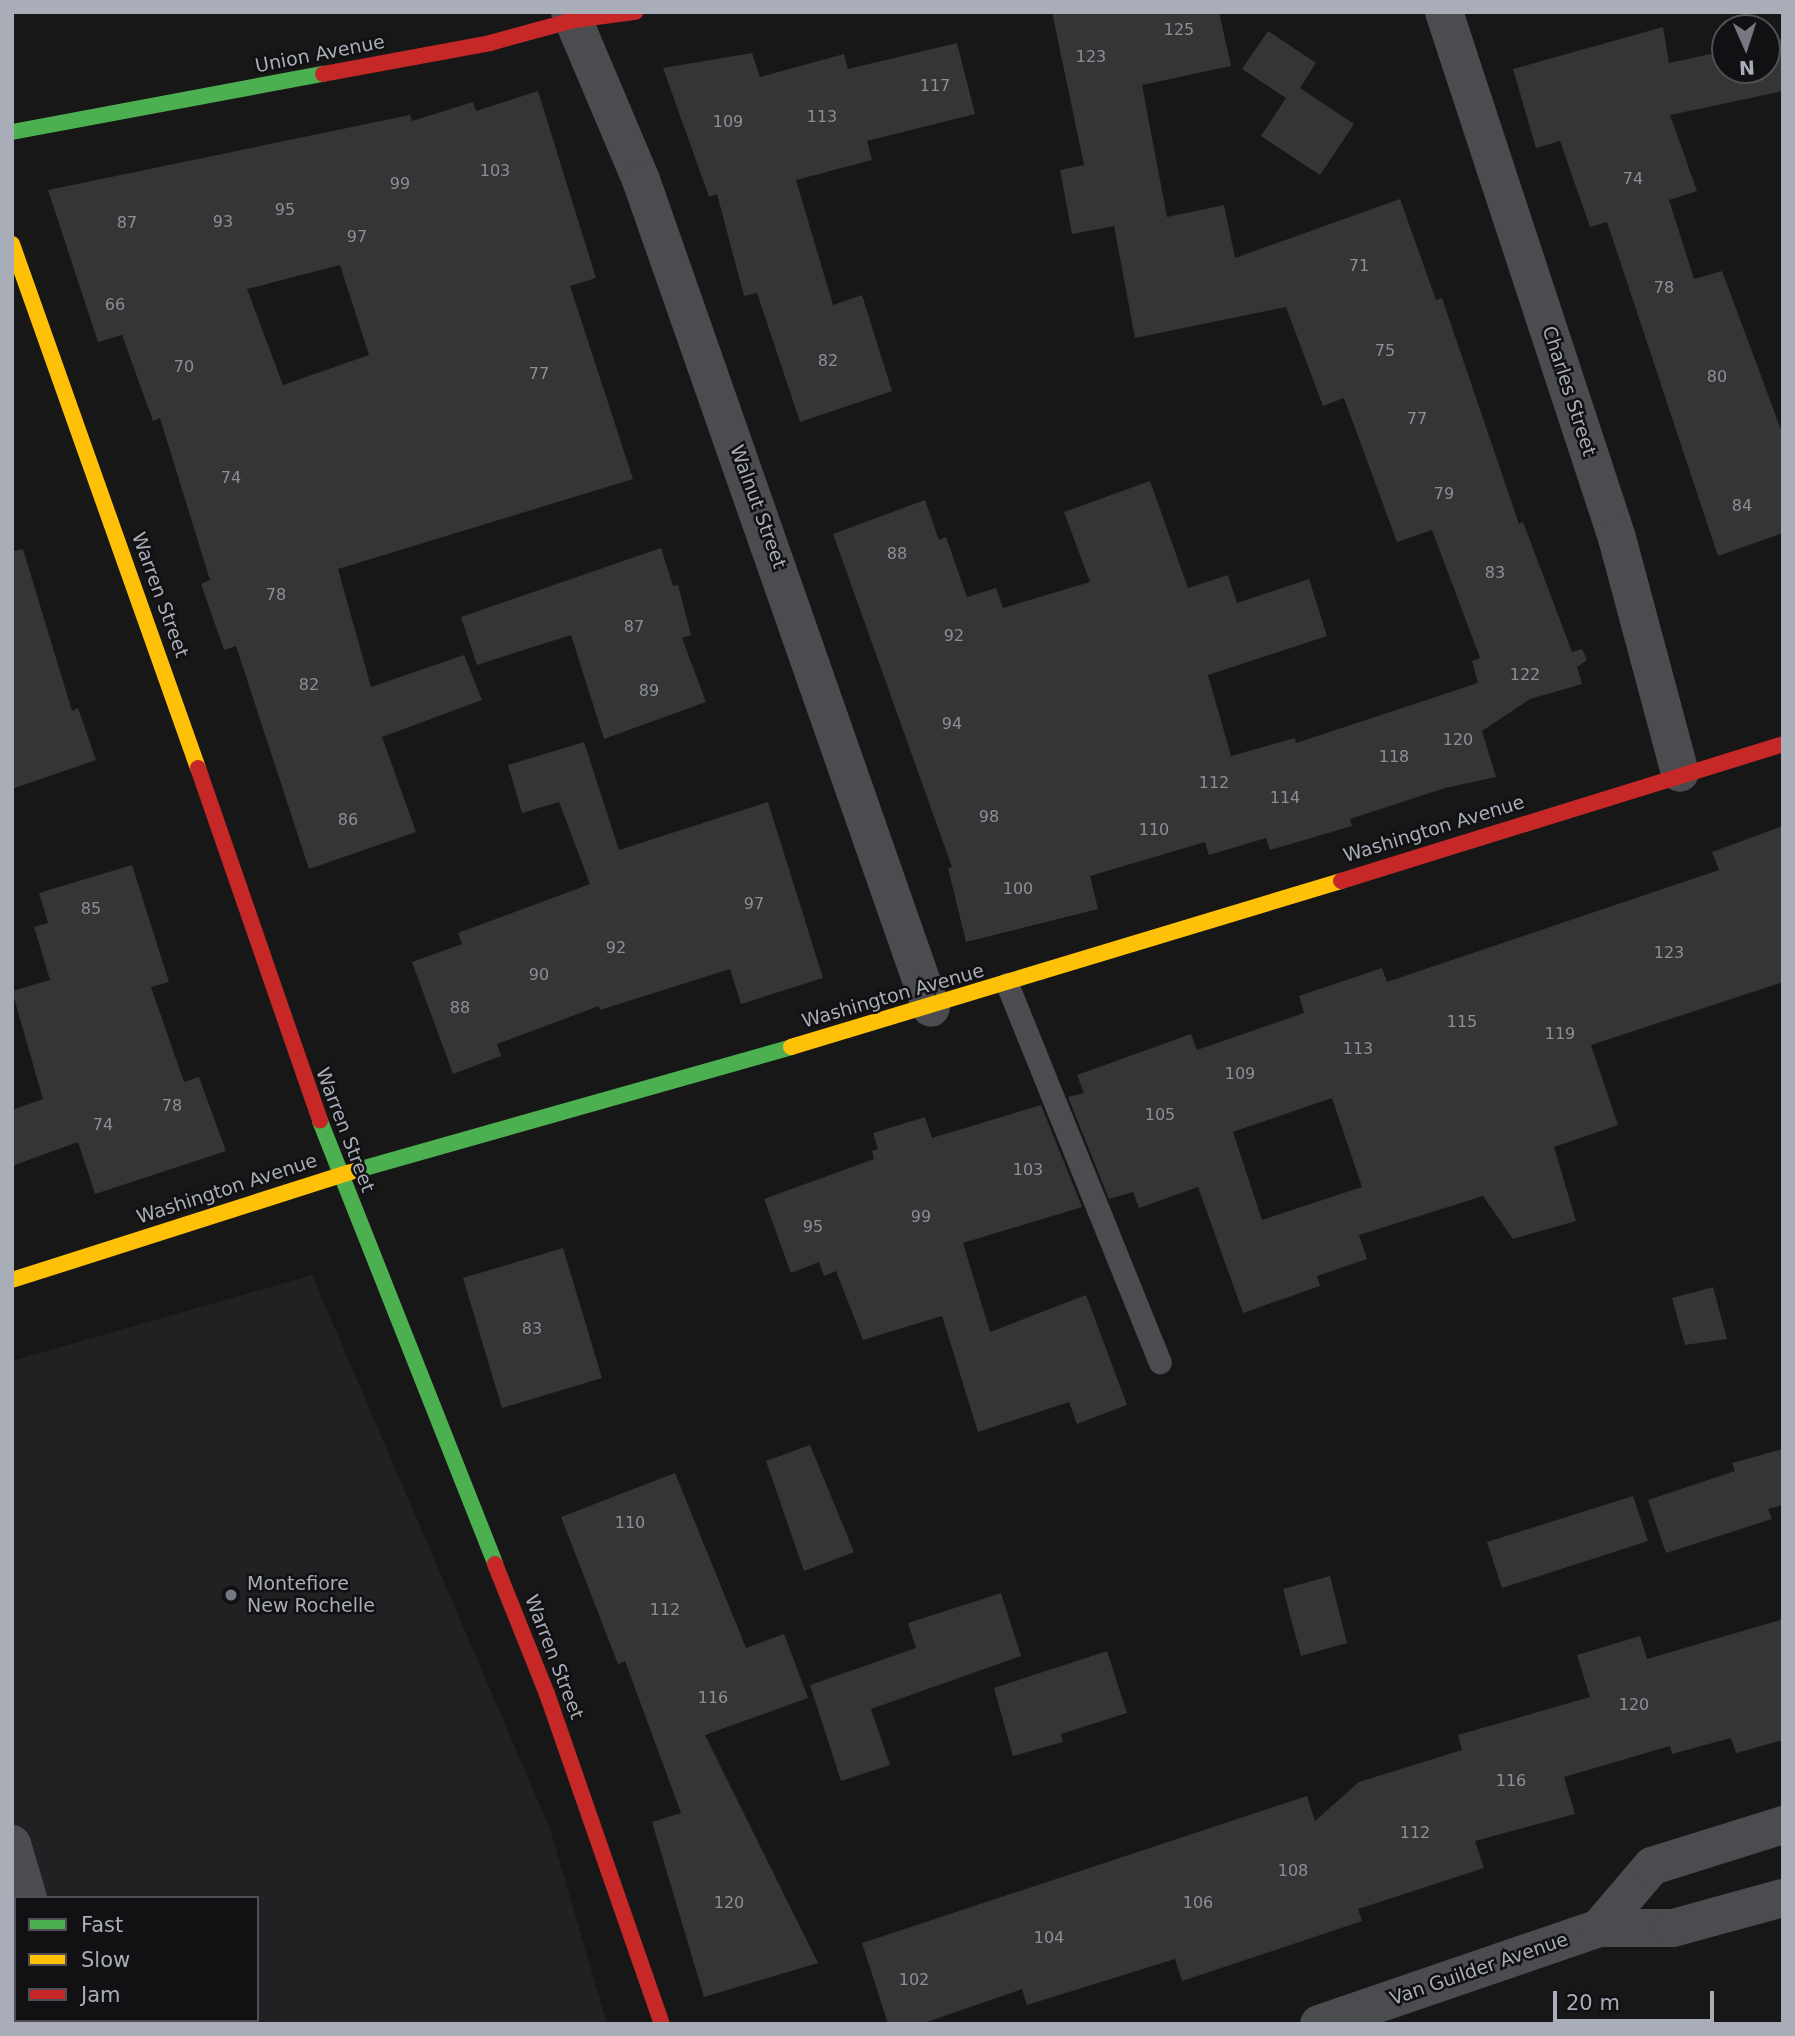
<!DOCTYPE html>
<html>
<head>
<meta charset="utf-8">
<style>
  body { margin:0 }
  #map { position:relative; width:1795px; height:2036px; overflow:hidden; background:#171717; font-family:"DejaVu Sans",sans-serif }
  div>[style] { position:absolute }
  .built>* { inset:0; background:#212123 }
  .building>* { inset:0; background:#353536 }
  .lane>* { height:23px; margin:-11.5px; padding:0 11.5px; transform-origin:11.5px; border-radius:11.5px; background:#4b4c50 }
  .street>* { height:38px; margin:-19px; padding:0 19px; transform-origin:19px; border-radius:19px; background:#4b4c50 }
  .fast>* { height:16px; margin:-8px; padding:0 8px; transform-origin:8px; border-radius:8px; background:#4caf50 }
  .slow>* { height:16px; margin:-8px; padding:0 8px; transform-origin:8px; border-radius:8px; background:#ffc107 }
  .jam>* { height:16px; margin:-8px; padding:0 8px; transform-origin:8px; border-radius:8px; background:#c62828 }
  .dots>* { width:19px; height:19px; translate:-50% -50%; box-sizing:border-box; border:4px solid #111113; border-radius:50% }
  span { translate:-50% -50%; white-space:nowrap; text-align:center; line-height:1.15; -webkit-text-stroke:5px #111113; paint-order:stroke }
  .number-label { font-size:16px; color:#8b8f98 }
  .number-label span { -webkit-text-stroke-width:0 }
  .street-label { font-size:19px; color:#a8adb8 }
  .poi-label { font-size:19px; color:#a8adb8 }
  .left { translate:0 -50%; text-align:left }
  .frame { position:absolute; inset:0; border:14px solid #a8adb8; pointer-events:none }
  .legend { position:absolute; left:14px; top:1896px; width:245px; height:126px; box-sizing:border-box; background:#111113; border:2px solid #4d4f55; margin:0; padding:9px 12px; list-style:none; font-size:21px; color:#a8adb8 }
  .legend li { display:flex; align-items:center; gap:14px; height:35px }
  .legend b { width:35px; border:2px solid #4d4f55 }
  .north { position:absolute; left:1711px; top:14px; width:70px; height:70px; box-sizing:border-box; background:#111113; border:2px solid #4d4f55; border-radius:50%; rotate:177deg; font-size:19px; font-weight:700; line-height:28px; text-align:center; color:#a8adb8 }
  .north::after { content:''; display:block; margin:auto; width:24px; height:32px; background:#757880; clip-path:polygon(50% 0,100% 100%,50% 72%,0 100%) }
  .scale { position:absolute; left:1553px; top:1991px; width:161px; height:32px; box-sizing:border-box; border:4px solid #a8adb8; border-top:0; padding-left:9px; font-size:21px; line-height:24px; white-space:nowrap; color:#a8adb8; -webkit-text-stroke:5px #111113; paint-order:stroke }
</style>
</head>
<body>
<div id="map">
  <div class="built">
    <div style="clip-path:polygon(evenodd,312px 1275px,550px 1829px,607px 2024px,12px 2024px,12px 1361px,312px 1275px,16px 1898px,257px 1898px,257px 2020px,16px 2020px,16px 1898px)"></div>
  </div>
  <div class="building">
    <div style="clip-path:polygon(1052px 12px,1219px 12px,1231px 66px,1142px 85px,1167px 217px,1224px 205px,1235px 258px,1400px 199px,1436px 300px,1442px 298px,1519px 524px,1523px 522px,1572px 652px,1582px 649px,1587px 660px,1577px 667px,1582px 684px,1530px 699px,1482px 731px,1496px 777px,1445px 788px,1350px 819px,1352px 826px,1270px 850px,1266px 838px,1209px 855px,1205px 842px,1090px 876px,1098px 909px,966px 942px,948px 868px,952px 867px,833px 534px,925px 500px,939px 540px,946px 537px,967px 597px,996px 588px,1003px 608px,1090px 582px,1064px 512px,1150px 481px,1188px 588px,1228px 575px,1237px 603px,1309px 579px,1327px 636px,1208px 675px,1231px 756px,1295px 738px,1296px 743px,1478px 683px,1472px 661px,1480px 658px,1432px 530px,1397px 542px,1344px 398px,1323px 406px,1286px 307px,1135px 338px,1114px 226px,1072px 234px,1060px 170px,1084px 165px)"></div>
    <div style="clip-path:polygon(1663px 27px,1669px 63px,1725px 51px,1725px 70px,1767px 70px,1767px 42px,1783px 38px,1783px 91px,1670px 115px,1697px 191px,1669px 200px,1694px 279px,1722px 271px,1783px 435px,1783px 533px,1718px 556px,1607px 222px,1590px 227px,1560px 141px,1536px 148px,1513px 69px)"></div>
    <div style="clip-path:polygon(1268px 31px,1316px 63px,1300px 88px,1354px 124px,1320px 175px,1261px 136px,1286px 98px,1242px 69px)"></div>
    <div style="clip-path:polygon(957px 43px,975px 114px,867px 141px,872px 160px,796px 180px,833px 305px,862px 295px,892px 391px,800px 422px,757px 293px,744px 296px,717px 194px,709px 197px,663px 68px,752px 53px,760px 77px,844px 54px,848px 69px)"></div>
    <div style="clip-path:polygon(evenodd,538px 91px,596px 278px,570px 286px,633px 479px,338px 569px,371px 687px,464px 655px,482px 700px,382px 737px,416px 832px,309px 869px,236px 646px,224px 650px,201px 584px,210px 580px,160px 418px,153px 421px,122px 335px,98px 342px,48px 190px,410px 115px,412px 121px,473px 102px,476px 111px,538px 91px,340px 265px,369px 355px,283px 385px,247px 289px,340px 265px)"></div>
    <div style="clip-path:polygon(661px 548px,673px 586px,678px 585px,691px 635px,682px 638px,706px 702px,604px 739px,571px 635px,477px 665px,461px 617px)"></div>
    <div style="clip-path:polygon(23px 549px,72px 711px,78px 708px,96px 760px,12px 789px,12px 551px)"></div>
    <div style="clip-path:polygon(584px 742px,619px 850px,768px 802px,823px 978px,741px 1004px,730px 969px,600px 1010px,599px 1006px,497px 1044px,501px 1056px,453px 1074px,412px 962px,462px 944px,458px 933px,590px 884px,559px 802px,522px 813px,508px 765px)"></div>
    <div style="clip-path:polygon(evenodd,1783px 826px,1783px 982px,1591px 1045px,1618px 1125px,1554px 1147px,1576px 1221px,1513px 1239px,1483px 1196px,1359px 1235px,1367px 1259px,1317px 1276px,1320px 1286px,1243px 1313px,1198px 1187px,1139px 1208px,1133px 1192px,1109px 1199px,1068px 1097px,1084px 1093px,1077px 1075px,1191px 1034px,1197px 1050px,1304px 1013px,1299px 996px,1382px 968px,1387px 982px,1719px 870px,1712px 852px,1783px 826px,1332px 1098px,1362px 1187px,1262px 1220px,1233px 1132px,1332px 1098px)"></div>
    <div style="clip-path:polygon(132px 865px,169px 982px,151px 987px,184px 1082px,199px 1077px,226px 1151px,95px 1194px,78px 1142px,12px 1166px,12px 1110px,43px 1099px,12px 991px,50px 980px,34px 927px,48px 923px,39px 893px)"></div>
    <div style="clip-path:polygon(1041px 1105px,1082px 1207px,963px 1243px,990px 1332px,1086px 1295px,1127px 1405px,1077px 1424px,1069px 1402px,978px 1432px,942px 1316px,863px 1340px,836px 1271px,824px 1276px,819px 1262px,791px 1273px,764px 1199px,874px 1159px,872px 1151px,878px 1149px,873px 1133px,925px 1117px,932px 1138px)"></div>
    <div style="clip-path:polygon(563px 1248px,602px 1378px,502px 1408px,463px 1278px)"></div>
    <div style="clip-path:polygon(1713px 1287px,1727px 1339px,1685px 1345px,1672px 1298px)"></div>
    <div style="clip-path:polygon(810px 1445px,854px 1552px,804px 1571px,766px 1461px)"></div>
    <div style="clip-path:polygon(1783px 1449px,1783px 1505px,1768px 1509px,1772px 1519px,1666px 1553px,1648px 1500px,1735px 1471px,1732px 1463px)"></div>
    <div style="clip-path:polygon(675px 1473px,746px 1648px,784px 1634px,808px 1698px,705px 1735px,818px 1963px,704px 1997px,652px 1822px,681px 1813px,625px 1661px,618px 1664px,561px 1517px)"></div>
    <div style="clip-path:polygon(1633px 1496px,1648px 1541px,1502px 1588px,1487px 1542px)"></div>
    <div style="clip-path:polygon(1330px 1576px,1347px 1643px,1301px 1656px,1283px 1589px)"></div>
    <div style="clip-path:polygon(1001px 1593px,1021px 1656px,871px 1709px,890px 1765px,841px 1781px,810px 1685px,916px 1648px,908px 1623px)"></div>
    <div style="clip-path:polygon(1783px 1619px,1783px 1740px,1736px 1753px,1731px 1738px,1672px 1754px,1670px 1746px,1564px 1777px,1575px 1814px,1475px 1841px,1484px 1868px,1358px 1909px,1362px 1921px,1182px 1981px,1175px 1959px,1027px 2005px,1022px 1989px,921px 2024px,888px 2024px,862px 1943px,1307px 1796px,1315px 1821px,1359px 1782px,1462px 1750px,1458px 1735px,1590px 1697px,1577px 1655px,1640px 1636px,1647px 1659px)"></div>
    <div style="clip-path:polygon(1107px 1651px,1127px 1713px,1061px 1734px,1063px 1742px,1013px 1756px,994px 1688px)"></div>
  </div>
  <div class="lane">
    <div style="left:1007px;top:984px;width:408px;rotate:68deg"></div>
  </div>
  <div class="street">
    <div style="left:570px;top:12px;width:182px;rotate:67.1deg"></div>
    <div style="left:641px;top:180px;width:877px;rotate:70.7deg"></div>
    <div style="left:1444px;top:12px;width:554px;rotate:71.79deg"></div>
    <div style="left:1617px;top:538px;width:243px;rotate:75deg"></div>
    <div style="left:12px;top:1844px;width:56px;rotate:73.5deg"></div>
    <div style="left:1599px;top:1928px;width:82px;rotate:-49.5deg"></div>
    <div style="left:1652px;top:1866px;width:137px;rotate:-17.4deg"></div>
    <div style="left:56px;top:2020px;width:4px;rotate:76deg"></div>
    <div style="left:1319px;top:2024px;width:296px;rotate:-18.9deg"></div>
    <div style="left:1599px;top:1928px;width:74px"></div>
    <div style="left:1673px;top:1928px;width:114px;rotate:-15.3deg"></div>
  </div>
  <div class="fast">
    <div style="left:12px;top:132px;width:316px;rotate:-10.6deg"></div>
    <div style="left:320px;top:1121px;width:476px;rotate:68.4deg"></div>
    <div style="left:354px;top:1171px;width:454px;rotate:-15.8deg"></div>
  </div>
  <div class="slow">
    <div style="left:12px;top:244px;width:556px;rotate:70.46deg"></div>
    <div style="left:791px;top:1047px;width:575px;rotate:-16.79deg"></div>
    <div style="left:12px;top:1280px;width:359px;rotate:-17.7deg"></div>
  </div>
  <div class="jam">
    <div style="left:323px;top:74px;width:170px;rotate:-10.5deg"></div>
    <div style="left:490px;top:43px;width:87px;rotate:-15.3deg"></div>
    <div style="left:574px;top:20px;width:62px;rotate:-7.5deg"></div>
    <div style="left:198px;top:768px;width:373px;rotate:70.9deg"></div>
    <div style="left:1341px;top:881px;width:463px;rotate:-17.2deg"></div>
    <div style="left:495px;top:1564px;width:140px;rotate:68.2deg"></div>
    <div style="left:547px;top:1694px;width:349px;rotate:70.8deg"></div>
  </div>
  <div class="dots">
    <div style="left:231px;top:1595px;background:#757880"></div>
  </div>
  <div class="number-label">
    <span style="left:1179px;top:30px">125</span>
    <span style="left:1091px;top:57px">123</span>
    <span style="left:935px;top:86px">117</span>
    <span style="left:822px;top:117px">113</span>
    <span style="left:728px;top:122px">109</span>
    <span style="left:495px;top:171px">103</span>
    <span style="left:1633px;top:179px">74</span>
    <span style="left:400px;top:184px">99</span>
    <span style="left:285px;top:210px">95</span>
    <span style="left:223px;top:222px">93</span>
    <span style="left:127px;top:223px">87</span>
    <span style="left:357px;top:237px">97</span>
    <span style="left:1359px;top:266px">71</span>
    <span style="left:1664px;top:288px">78</span>
    <span style="left:115px;top:305px">66</span>
    <span style="left:1385px;top:351px">75</span>
    <span style="left:828px;top:361px">82</span>
    <span style="left:184px;top:367px">70</span>
    <span style="left:539px;top:374px">77</span>
    <span style="left:1717px;top:377px">80</span>
    <span style="left:1417px;top:419px">77</span>
    <span style="left:231px;top:478px">74</span>
    <span style="left:1444px;top:494px">79</span>
    <span style="left:1742px;top:506px">84</span>
    <span style="left:897px;top:554px">88</span>
    <span style="left:1495px;top:573px">83</span>
    <span style="left:276px;top:595px">78</span>
    <span style="left:634px;top:627px">87</span>
    <span style="left:954px;top:636px">92</span>
    <span style="left:1525px;top:675px">122</span>
    <span style="left:309px;top:685px">82</span>
    <span style="left:649px;top:691px">89</span>
    <span style="left:952px;top:724px">94</span>
    <span style="left:1458px;top:740px">120</span>
    <span style="left:1394px;top:757px">118</span>
    <span style="left:1214px;top:783px">112</span>
    <span style="left:1285px;top:798px">114</span>
    <span style="left:989px;top:817px">98</span>
    <span style="left:348px;top:820px">86</span>
    <span style="left:1154px;top:830px">110</span>
    <span style="left:1018px;top:889px">100</span>
    <span style="left:754px;top:904px">97</span>
    <span style="left:91px;top:909px">85</span>
    <span style="left:616px;top:948px">92</span>
    <span style="left:1669px;top:953px">123</span>
    <span style="left:539px;top:975px">90</span>
    <span style="left:460px;top:1008px">88</span>
    <span style="left:1462px;top:1022px">115</span>
    <span style="left:1560px;top:1034px">119</span>
    <span style="left:1358px;top:1049px">113</span>
    <span style="left:1240px;top:1074px">109</span>
    <span style="left:172px;top:1106px">78</span>
    <span style="left:1160px;top:1115px">105</span>
    <span style="left:103px;top:1125px">74</span>
    <span style="left:1028px;top:1170px">103</span>
    <span style="left:921px;top:1217px">99</span>
    <span style="left:813px;top:1227px">95</span>
    <span style="left:532px;top:1329px">83</span>
    <span style="left:630px;top:1523px">110</span>
    <span style="left:665px;top:1610px">112</span>
    <span style="left:713px;top:1698px">116</span>
    <span style="left:1634px;top:1705px">120</span>
    <span style="left:1511px;top:1781px">116</span>
    <span style="left:1415px;top:1833px">112</span>
    <span style="left:1293px;top:1871px">108</span>
    <span style="left:729px;top:1903px">120</span>
    <span style="left:1198px;top:1903px">106</span>
    <span style="left:1049px;top:1938px">104</span>
    <span style="left:914px;top:1980px">102</span>
  </div>
  <div class="street-label">
    <span style="left:320px;top:54px;rotate:-11deg">Union Avenue</span>
    <span style="left:1569px;top:391px;rotate:72deg">Charles Street</span>
    <span style="left:758px;top:507px;rotate:70deg">Walnut Street</span>
    <span style="left:160px;top:595px;rotate:70deg">Warren Street</span>
    <span style="left:1434px;top:829px;rotate:-17deg">Washington Avenue</span>
    <span style="left:893px;top:996px;rotate:-16deg">Washington Avenue</span>
    <span style="left:345px;top:1130px;rotate:69deg">Warren Street</span>
    <span style="left:227px;top:1189px;rotate:-18deg">Washington Avenue</span>
    <span style="left:554px;top:1657px;rotate:69deg">Warren Street</span>
    <span style="left:1479px;top:1969px;rotate:-19deg">Van Guilder Avenue</span>
  </div>
  <div class="poi-label">
    <span class="left" style="left:247px;top:1595px">Montefiore<br>New Rochelle</span>
  </div>
  <div class="frame"></div>
  <ul class="legend">
  <li><b style="height:9px;background:#4caf50"></b>Fast</li>
  <li><b style="height:9px;background:#ffc107"></b>Slow</li>
  <li><b style="height:9px;background:#c62828"></b>Jam</li>
  </ul>
  <div class="north">N</div>
  <div class="scale">20 m</div>
</div>
</body>
</html>
